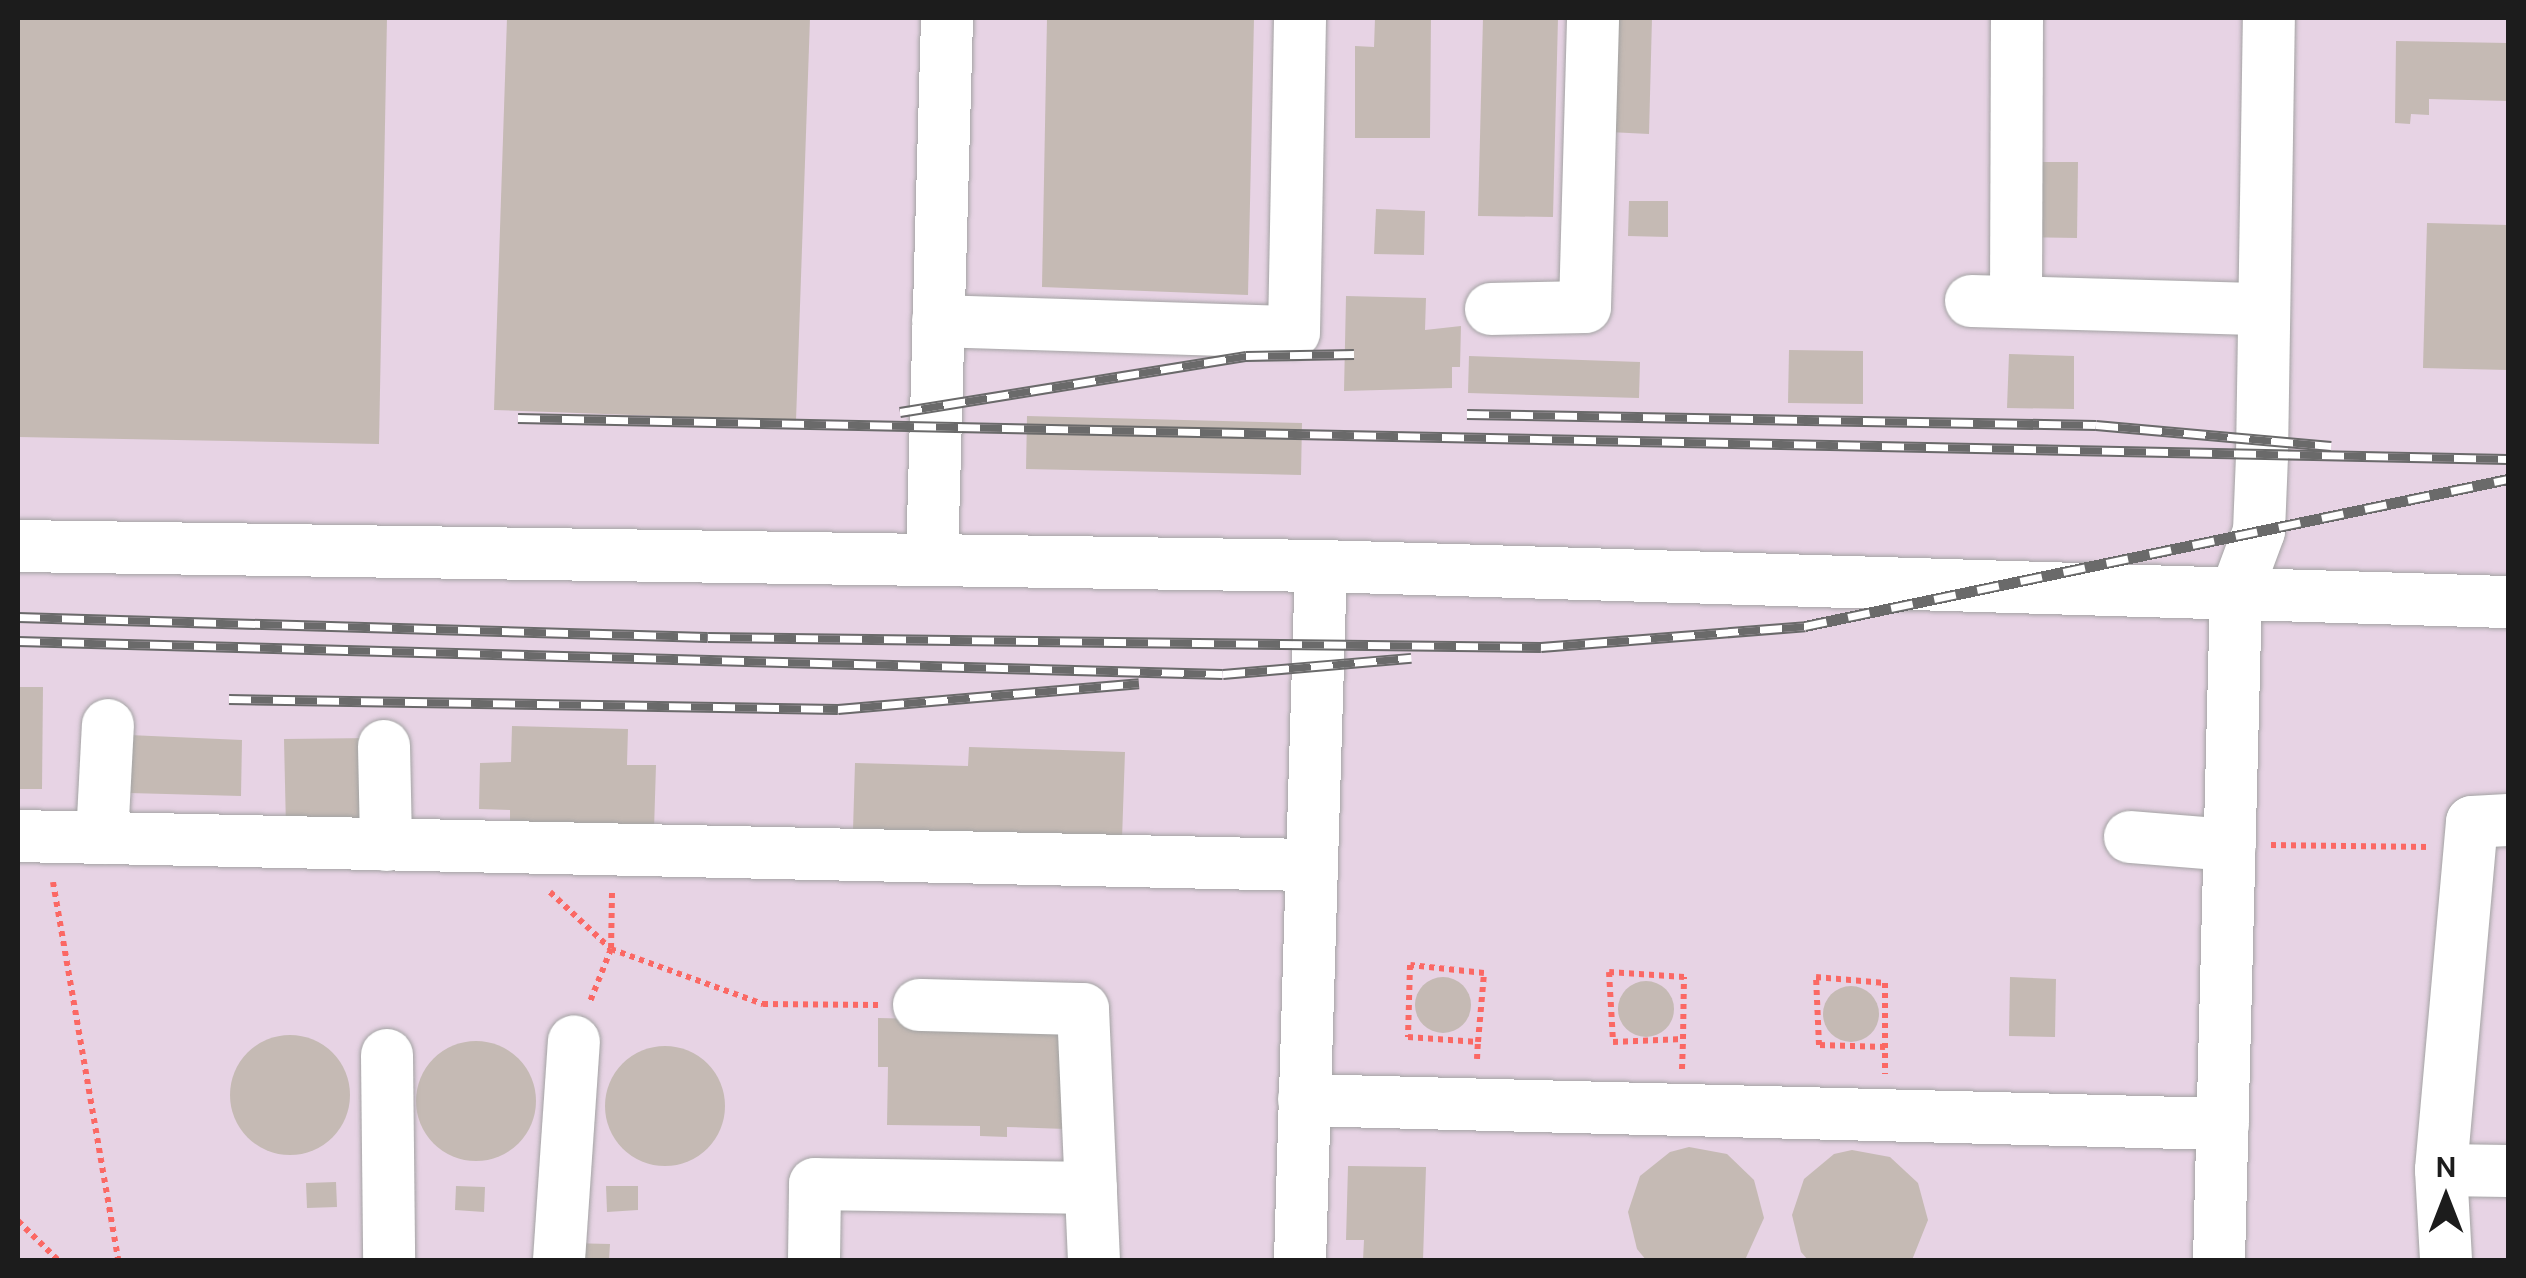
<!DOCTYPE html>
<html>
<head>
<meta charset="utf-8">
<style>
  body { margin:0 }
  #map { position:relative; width:2526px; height:1278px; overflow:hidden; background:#ede8e1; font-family:"DM Sans",sans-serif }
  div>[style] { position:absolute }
  .industrial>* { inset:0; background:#e7d3e4 }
  .building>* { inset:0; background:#c5bab4 }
  .round { border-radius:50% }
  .path>* { height:6px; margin-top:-3px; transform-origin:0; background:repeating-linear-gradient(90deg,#fb6864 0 5px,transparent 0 10px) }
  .roads { filter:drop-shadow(0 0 2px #a3a3a3) drop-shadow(0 0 2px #a3a3a3) }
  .minor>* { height:52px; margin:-26px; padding:0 26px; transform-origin:26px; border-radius:26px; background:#fff }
  .rail>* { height:11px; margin-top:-5.5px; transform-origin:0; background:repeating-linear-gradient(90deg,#fff 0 22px,#6a6a6a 0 44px); box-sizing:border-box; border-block:2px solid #6a6a6a }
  span { translate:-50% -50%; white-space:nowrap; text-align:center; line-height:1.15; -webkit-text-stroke:8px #fff; paint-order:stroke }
  .frame { position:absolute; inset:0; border:20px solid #1c1c1c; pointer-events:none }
  .north { position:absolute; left:2396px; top:1148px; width:100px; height:100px; -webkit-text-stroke:8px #fff; paint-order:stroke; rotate:0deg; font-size:28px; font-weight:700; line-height:40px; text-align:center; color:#1c1c1c }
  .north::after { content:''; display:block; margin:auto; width:35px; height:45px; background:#1c1c1c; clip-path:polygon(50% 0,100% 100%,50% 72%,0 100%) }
</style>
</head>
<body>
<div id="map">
  <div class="industrial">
    <div style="clip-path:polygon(18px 18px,2508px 18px,2508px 1260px,18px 1260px)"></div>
  </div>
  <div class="building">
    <div style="clip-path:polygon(18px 18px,387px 18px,379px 444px,18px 437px)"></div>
    <div style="clip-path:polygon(507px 18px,810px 18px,796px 421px,494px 410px)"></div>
    <div style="clip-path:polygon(1047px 18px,1254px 18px,1248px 295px,1042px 287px)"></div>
    <div style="clip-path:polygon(1375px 18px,1431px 18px,1430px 138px,1355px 138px,1355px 46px,1374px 47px)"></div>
    <div style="clip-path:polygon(1483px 18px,1558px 18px,1553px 217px,1478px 216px)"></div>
    <div style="clip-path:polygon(1610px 18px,1652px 18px,1649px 134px,1609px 132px)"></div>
    <div style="clip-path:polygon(2396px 41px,2508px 43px,2508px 101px,2429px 99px,2429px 115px,2411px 114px,2410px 124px,2395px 123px)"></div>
    <div style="clip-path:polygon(2024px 162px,2078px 162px,2077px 238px,2022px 237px)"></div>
    <div style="clip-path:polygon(1629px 201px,1668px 201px,1668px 237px,1628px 236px)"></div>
    <div style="clip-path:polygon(1376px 209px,1425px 211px,1424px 255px,1374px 254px)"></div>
    <div style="clip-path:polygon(2427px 223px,2508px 225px,2508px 370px,2423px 368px)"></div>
    <div style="clip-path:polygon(1346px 296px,1426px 298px,1425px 330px,1461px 326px,1460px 367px,1452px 367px,1452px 388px,1344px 391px)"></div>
    <div style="clip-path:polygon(1789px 350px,1863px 351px,1863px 404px,1788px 403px)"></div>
    <div style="clip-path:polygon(2009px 354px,2074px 356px,2074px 409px,2007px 408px)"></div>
    <div style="clip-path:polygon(1469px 356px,1640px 362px,1639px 398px,1468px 393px)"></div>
    <div style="clip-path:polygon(1027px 416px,1302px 423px,1301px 475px,1026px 469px)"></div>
    <div style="clip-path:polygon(18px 687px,43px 687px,42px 789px,18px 789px)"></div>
    <div style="clip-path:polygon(512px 726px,628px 729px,627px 765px,656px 765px,654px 830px,510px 826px,510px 810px,479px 809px,480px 763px,511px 762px)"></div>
    <div style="clip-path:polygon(129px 735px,242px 740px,241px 796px,129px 793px)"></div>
    <div style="clip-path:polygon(370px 738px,371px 827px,286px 828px,284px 739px)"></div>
    <div style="clip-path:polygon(969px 747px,1125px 752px,1122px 839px,853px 830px,855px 763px,968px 766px)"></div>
    <div style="clip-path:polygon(2010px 977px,2056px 979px,2055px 1037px,2009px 1036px)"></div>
    <div class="round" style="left:1415px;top:977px;width:56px;height:56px"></div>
    <div class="round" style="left:1618px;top:981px;width:56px;height:56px"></div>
    <div class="round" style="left:1823px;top:986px;width:56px;height:56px"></div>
    <div style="clip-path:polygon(878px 1018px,1068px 1022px,1066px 1129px,1007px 1127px,1007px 1137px,980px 1136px,980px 1126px,887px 1125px,888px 1067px,878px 1067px)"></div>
    <div class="round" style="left:230px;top:1035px;width:120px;height:120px"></div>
    <div class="round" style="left:416px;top:1041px;width:120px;height:120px"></div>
    <div class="round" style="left:605px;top:1046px;width:120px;height:120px"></div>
    <div style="clip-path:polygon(1689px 1147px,1727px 1154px,1754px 1180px,1764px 1218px,1745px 1260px,1646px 1260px,1637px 1249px,1628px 1212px,1640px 1176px,1670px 1152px)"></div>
    <div style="clip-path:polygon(1852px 1150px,1890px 1157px,1918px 1183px,1928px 1220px,1912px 1260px,1808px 1260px,1801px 1252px,1792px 1215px,1804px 1179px,1834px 1154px)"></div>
    <div style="clip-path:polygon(1348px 1166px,1426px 1167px,1423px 1260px,1363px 1260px,1364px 1240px,1346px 1240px)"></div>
    <div style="clip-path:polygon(336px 1182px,337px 1207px,307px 1208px,306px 1183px)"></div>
    <div style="clip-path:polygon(456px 1186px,485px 1187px,484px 1212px,455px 1210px)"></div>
    <div style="clip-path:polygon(606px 1186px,638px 1186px,638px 1210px,607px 1212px)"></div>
    <div style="clip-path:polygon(568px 1243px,610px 1244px,609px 1260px,568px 1260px)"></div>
  </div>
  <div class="path">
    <div style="left:2271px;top:845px;width:158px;rotate:0.7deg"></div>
    <div style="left:53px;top:882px;width:384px;rotate:80.2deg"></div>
    <div style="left:550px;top:892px;width:83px;rotate:43.1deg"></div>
    <div style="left:611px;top:949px;width:59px;rotate:111.8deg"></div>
    <div style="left:612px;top:893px;width:56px;rotate:91deg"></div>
    <div style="left:611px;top:949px;width:162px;rotate:19.9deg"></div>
    <div style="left:763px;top:1004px;width:115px;rotate:0.5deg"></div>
    <div style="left:1885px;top:1047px;width:66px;rotate:-178.3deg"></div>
    <div style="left:1819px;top:1045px;width:68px;rotate:-92.5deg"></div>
    <div style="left:1816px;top:977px;width:69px;rotate:5deg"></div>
    <div style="left:1885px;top:983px;width:91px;rotate:90deg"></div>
    <div style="left:1477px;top:1059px;width:17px;rotate:-87deg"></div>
    <div style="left:1478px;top:1042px;width:69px;rotate:-85deg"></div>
    <div style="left:1484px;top:973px;width:74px;rotate:-173.8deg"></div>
    <div style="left:1410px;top:965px;width:72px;rotate:91.6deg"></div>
    <div style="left:1408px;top:1037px;width:70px;rotate:4.1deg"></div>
    <div style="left:1682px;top:1069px;width:30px;rotate:-88deg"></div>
    <div style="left:1683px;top:1039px;width:62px;rotate:-89.1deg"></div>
    <div style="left:1684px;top:977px;width:75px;rotate:-176.2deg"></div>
    <div style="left:1609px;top:972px;width:70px;rotate:86.7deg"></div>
    <div style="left:1613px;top:1042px;width:70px;rotate:-2.5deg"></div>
    <div style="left:18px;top:1221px;width:56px;rotate:44.3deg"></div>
  </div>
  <div class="roads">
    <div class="minor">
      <div style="left:1971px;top:301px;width:293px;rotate:1.6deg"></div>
      <div style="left:2016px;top:302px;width:284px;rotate:-89.8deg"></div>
      <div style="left:1491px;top:309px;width:94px;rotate:-1.2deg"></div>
      <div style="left:1585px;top:307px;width:289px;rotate:-88.4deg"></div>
      <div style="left:938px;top:321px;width:356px;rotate:1.8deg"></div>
      <div style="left:1294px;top:332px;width:314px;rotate:-88.9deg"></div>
      <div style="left:18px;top:546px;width:1303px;rotate:0.88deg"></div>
      <div style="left:1321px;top:566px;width:1188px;rotate:1.74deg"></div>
      <div style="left:932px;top:560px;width:542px;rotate:-88.41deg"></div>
      <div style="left:384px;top:746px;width:99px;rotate:88.8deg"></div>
      <div style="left:2508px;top:820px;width:36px;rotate:177deg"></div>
      <div style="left:2472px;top:822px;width:349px;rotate:95.1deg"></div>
      <div style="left:2441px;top:1170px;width:67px;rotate:0.9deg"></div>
      <div style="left:18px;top:836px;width:1291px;rotate:1.29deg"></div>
      <div style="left:2130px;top:837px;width:100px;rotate:4.6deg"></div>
      <div style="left:102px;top:838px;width:113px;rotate:-87deg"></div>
      <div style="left:919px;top:1005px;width:164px;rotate:1.4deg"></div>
      <div style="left:1083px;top:1009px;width:251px;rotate:87.5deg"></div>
      <div style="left:387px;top:1055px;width:205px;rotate:89.4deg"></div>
      <div style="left:1304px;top:1100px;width:919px;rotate:1.5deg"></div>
      <div style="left:2441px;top:1170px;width:90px;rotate:86.8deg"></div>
      <div style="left:559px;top:1260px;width:219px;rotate:-86.1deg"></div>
      <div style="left:814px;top:1260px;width:76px;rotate:-89.2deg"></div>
      <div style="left:815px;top:1184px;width:276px;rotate:0.8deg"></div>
      <div style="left:1300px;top:1260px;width:694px;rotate:-88.27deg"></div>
      <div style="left:2219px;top:1260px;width:667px;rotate:-88.54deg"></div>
      <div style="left:2236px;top:593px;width:66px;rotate:-69.6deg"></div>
      <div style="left:2259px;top:531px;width:75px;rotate:-87.7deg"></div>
      <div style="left:2262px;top:456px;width:438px;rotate:-89.1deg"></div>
    </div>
  </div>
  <div class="rail">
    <div style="left:900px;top:412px;width:351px;rotate:-9.2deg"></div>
    <div style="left:1246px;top:356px;width:108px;rotate:-1.1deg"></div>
    <div style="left:1467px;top:414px;width:629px;rotate:1deg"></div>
    <div style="left:2096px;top:425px;width:236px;rotate:5.1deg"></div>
    <div style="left:518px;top:418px;width:1990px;rotate:1.18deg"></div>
    <div style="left:18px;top:617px;width:690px;rotate:1.66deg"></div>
    <div style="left:708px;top:637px;width:833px;rotate:0.69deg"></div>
    <div style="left:1541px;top:647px;width:265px;rotate:-4.5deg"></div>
    <div style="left:1805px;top:626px;width:718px;rotate:-11.81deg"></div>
    <div style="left:18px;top:641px;width:1205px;rotate:1.57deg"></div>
    <div style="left:1223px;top:674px;width:189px;rotate:-4.9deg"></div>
    <div style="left:229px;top:699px;width:609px;rotate:0.94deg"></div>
    <div style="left:838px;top:709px;width:302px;rotate:-4.9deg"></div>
  </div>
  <div class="frame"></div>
  <div class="north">N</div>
</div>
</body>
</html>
